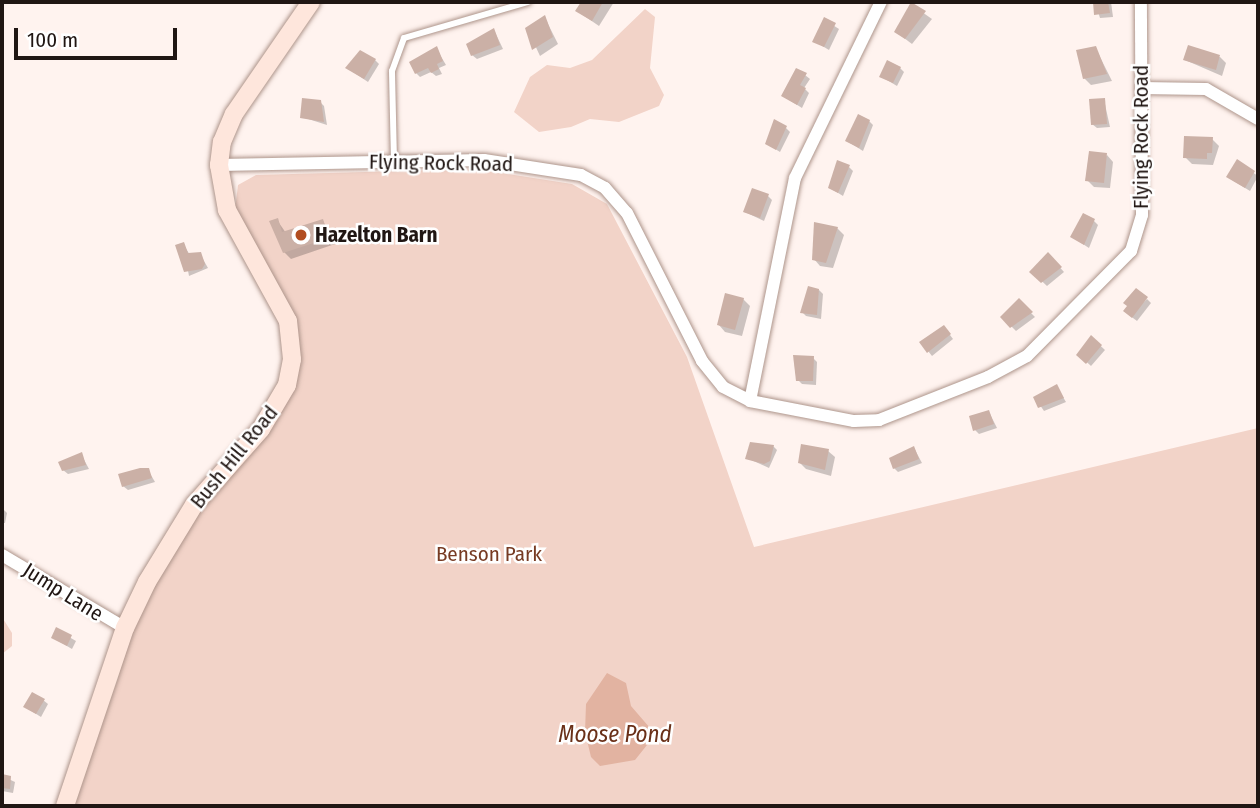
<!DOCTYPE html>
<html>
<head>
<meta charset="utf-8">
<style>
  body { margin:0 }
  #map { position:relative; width:1260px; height:808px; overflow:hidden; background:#fff3ef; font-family:"Fira Sans Condensed",sans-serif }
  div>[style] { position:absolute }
  .green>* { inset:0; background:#f2d3c8 }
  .water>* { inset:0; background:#e2b3a1 }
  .shadow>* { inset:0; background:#0003 }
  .building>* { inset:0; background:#cbb0a6 }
  .roads { filter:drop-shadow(0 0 2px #ae958b) drop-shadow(0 0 2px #ae958b) }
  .lane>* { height:6px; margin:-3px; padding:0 3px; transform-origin:3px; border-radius:3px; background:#fff }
  .street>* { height:12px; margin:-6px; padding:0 6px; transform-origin:6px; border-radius:6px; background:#fff }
  .secondary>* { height:18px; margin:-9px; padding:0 9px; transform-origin:9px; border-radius:9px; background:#fee6dc }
  .dots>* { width:19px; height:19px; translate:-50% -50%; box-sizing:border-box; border:4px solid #fff; border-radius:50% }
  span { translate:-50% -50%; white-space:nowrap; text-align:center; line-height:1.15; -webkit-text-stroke:5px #fff; paint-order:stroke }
  .street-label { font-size:21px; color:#201613 }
  .poi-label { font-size:21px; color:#201613; font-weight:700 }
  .left { translate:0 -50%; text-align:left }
  .park-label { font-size:21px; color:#773b23 }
  .water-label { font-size:23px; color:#6a3018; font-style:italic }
  .frame { position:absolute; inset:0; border:4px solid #201613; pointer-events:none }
  .scale { position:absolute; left:14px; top:28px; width:163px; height:32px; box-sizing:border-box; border:4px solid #201613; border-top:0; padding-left:9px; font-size:21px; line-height:24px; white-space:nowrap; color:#201613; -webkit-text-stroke:5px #fff; paint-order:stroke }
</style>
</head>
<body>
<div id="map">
  <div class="green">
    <div style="clip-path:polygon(645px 9px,655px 17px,650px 68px,664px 95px,659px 106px,619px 122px,590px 119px,571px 127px,539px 132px,514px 112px,530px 77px,547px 65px,570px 68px,592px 60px)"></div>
    <div style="clip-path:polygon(475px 169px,572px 184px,607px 204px,687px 357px,754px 547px,1258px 428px,1258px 806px,70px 806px,117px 681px,137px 611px,163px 563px,299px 363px,294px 314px,235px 210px,238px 185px,256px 175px)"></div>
    <div style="clip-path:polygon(2px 617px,12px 633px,12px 646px,2px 654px)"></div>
  </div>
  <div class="water">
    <div style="clip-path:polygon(607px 673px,626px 683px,631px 706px,650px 728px,651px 740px,635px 760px,600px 766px,591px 757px,585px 732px,586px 704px)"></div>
  </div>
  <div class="shadow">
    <div style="clip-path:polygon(584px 2px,614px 2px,599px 26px,577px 11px)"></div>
    <div style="clip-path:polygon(1095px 2px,1111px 2px,1113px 17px,1100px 18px)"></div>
    <div style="clip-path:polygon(912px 5px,932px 19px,912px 44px,896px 32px)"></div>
    <div style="clip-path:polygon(545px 18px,558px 44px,540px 56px,527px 28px)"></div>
    <div style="clip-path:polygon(825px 20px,839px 29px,829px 50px,814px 41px)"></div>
    <div style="clip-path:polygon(494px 30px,503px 49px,477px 59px,472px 55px)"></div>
    <div style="clip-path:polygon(1095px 47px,1112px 81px,1091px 85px,1084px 78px)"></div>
    <div style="clip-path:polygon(436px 48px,446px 65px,439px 68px,442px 74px,436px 76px,431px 72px,420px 77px,416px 73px)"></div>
    <div style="clip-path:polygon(1220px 57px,1226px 63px,1222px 76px,1185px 60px)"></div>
    <div style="clip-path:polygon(375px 60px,379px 64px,368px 82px,347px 68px)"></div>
    <div style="clip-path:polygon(900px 68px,904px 72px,897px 86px,882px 77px)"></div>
    <div style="clip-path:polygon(805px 75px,810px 79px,804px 88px,809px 93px,802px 108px,783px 96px)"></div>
    <div style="clip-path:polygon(1104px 100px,1110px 127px,1097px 128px,1092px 124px)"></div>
    <div style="clip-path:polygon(320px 102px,324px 106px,327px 125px,302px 117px)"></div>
    <div style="clip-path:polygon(869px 121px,873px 125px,863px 151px,847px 141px)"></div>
    <div style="clip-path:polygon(786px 128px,790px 132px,780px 152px,767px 144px)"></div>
    <div style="clip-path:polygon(1212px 139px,1219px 146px,1213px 165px,1192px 164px,1185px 157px)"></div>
    <div style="clip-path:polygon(1107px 155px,1113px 162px,1110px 188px,1094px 187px,1087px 180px)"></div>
    <div style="clip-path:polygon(1237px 162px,1258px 176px,1250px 191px,1232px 180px)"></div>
    <div style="clip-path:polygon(849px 167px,853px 171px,843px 196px,830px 188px)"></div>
    <div style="clip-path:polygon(768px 196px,772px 200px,764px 221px,745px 212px)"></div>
    <div style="clip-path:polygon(277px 220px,286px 233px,323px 221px,335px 244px,291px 259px,284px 252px)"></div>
    <div style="clip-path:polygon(1094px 221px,1098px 225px,1089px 248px,1072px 237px)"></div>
    <div style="clip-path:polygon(837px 228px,844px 235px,833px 268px,820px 266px,814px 259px)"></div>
    <div style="clip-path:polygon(183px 244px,190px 255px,200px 254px,208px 268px,189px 276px)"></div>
    <div style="clip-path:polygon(1048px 254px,1064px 272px,1047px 286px,1032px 272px)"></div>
    <div style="clip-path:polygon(819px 290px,823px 294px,821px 319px,806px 316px,802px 312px)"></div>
    <div style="clip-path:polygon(743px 299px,750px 306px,742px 336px,725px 332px,719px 325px)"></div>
    <div style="clip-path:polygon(1147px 299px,1151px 303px,1137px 321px,1129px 315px)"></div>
    <div style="clip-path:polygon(1019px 301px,1035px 317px,1016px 331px,1002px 317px)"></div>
    <div style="clip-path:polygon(947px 331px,953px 339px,932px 356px,921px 342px)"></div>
    <div style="clip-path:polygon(1091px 337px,1105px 350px,1091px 366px,1079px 355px)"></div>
    <div style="clip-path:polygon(813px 358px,817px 362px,816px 385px,802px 384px,798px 380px)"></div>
    <div style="clip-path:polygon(1057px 387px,1066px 402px,1044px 411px,1035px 398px)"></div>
    <div style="clip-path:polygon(989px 412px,997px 428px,979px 434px,975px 430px)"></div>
    <div style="clip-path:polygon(773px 446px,777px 450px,769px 468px,747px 458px)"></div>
    <div style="clip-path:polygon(914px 448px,922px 463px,898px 472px,894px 468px)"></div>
    <div style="clip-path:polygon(828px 451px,835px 457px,831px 476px,806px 469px,799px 462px)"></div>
    <div style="clip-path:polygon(81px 454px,89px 469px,68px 474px,63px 470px)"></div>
    <div style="clip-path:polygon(148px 470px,155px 482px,128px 490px,123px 486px)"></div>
    <div style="clip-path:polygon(3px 509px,7px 513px,5px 523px,2px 523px)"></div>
    <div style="clip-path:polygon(57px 630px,76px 641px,72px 649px,53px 638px)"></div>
    <div style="clip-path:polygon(43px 700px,48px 704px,41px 717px,25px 707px)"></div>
    <div style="clip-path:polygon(2px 776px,15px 782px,13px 793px,2px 791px)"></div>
  </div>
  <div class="building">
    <div style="clip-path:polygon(581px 2px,603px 2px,592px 21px,575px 11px)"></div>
    <div style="clip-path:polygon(911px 2px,926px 11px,905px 39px,894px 32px)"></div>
    <div style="clip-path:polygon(1093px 2px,1108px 2px,1110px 13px,1094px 15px)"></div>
    <div style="clip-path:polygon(545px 15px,553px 37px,532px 50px,525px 28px)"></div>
    <div style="clip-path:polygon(824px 17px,836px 23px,824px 47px,812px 42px)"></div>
    <div style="clip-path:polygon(494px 28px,500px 45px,471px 56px,466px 44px)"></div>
    <div style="clip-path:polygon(1188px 45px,1220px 55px,1216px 70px,1183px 60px)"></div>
    <div style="clip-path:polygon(437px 46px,443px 61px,437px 64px,439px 69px,431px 73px,428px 68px,415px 74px,409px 62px)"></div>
    <div style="clip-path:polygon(1096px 46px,1107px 74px,1083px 79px,1076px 50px)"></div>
    <div style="clip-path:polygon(360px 50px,376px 59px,364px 79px,345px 68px)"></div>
    <div style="clip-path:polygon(887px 60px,901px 67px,893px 83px,879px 77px)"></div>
    <div style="clip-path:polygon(796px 68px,807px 73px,800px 85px,806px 88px,797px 105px,781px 96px)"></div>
    <div style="clip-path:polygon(302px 98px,321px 100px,324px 122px,300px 118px)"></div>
    <div style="clip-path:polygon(1105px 98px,1107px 124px,1091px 125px,1089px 99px)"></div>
    <div style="clip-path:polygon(858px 114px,870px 120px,859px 148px,845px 141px)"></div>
    <div style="clip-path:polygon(774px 119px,787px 126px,776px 150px,765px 144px)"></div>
    <div style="clip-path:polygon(1184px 136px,1213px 137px,1212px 153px,1207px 153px,1207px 159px,1183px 158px)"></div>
    <div style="clip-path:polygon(1089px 151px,1107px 153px,1104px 183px,1085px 181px)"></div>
    <div style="clip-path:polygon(1237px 159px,1255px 171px,1245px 188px,1226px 177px)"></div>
    <div style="clip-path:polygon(837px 160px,850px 165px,838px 193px,828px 188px)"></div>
    <div style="clip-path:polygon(752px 188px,769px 194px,760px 218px,743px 212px)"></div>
    <div style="clip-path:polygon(1083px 213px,1095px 219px,1084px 245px,1070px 237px)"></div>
    <div style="clip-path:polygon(278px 218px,282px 232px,323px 219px,329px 238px,283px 253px,269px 221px)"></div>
    <div style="clip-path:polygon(814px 222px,838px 227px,826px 263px,812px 260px)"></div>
    <div style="clip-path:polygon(184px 242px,188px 253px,201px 252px,205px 264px,202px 269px,184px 272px,175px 245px)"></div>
    <div style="clip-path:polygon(1048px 252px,1062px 267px,1041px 283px,1029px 272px)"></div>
    <div style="clip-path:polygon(808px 286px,819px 289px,817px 315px,800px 313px)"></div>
    <div style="clip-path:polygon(1136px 288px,1148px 297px,1132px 318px,1123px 311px,1127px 306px,1123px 303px)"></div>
    <div style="clip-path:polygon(725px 293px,744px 298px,735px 330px,717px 325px)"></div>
    <div style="clip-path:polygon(1019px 298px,1033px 312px,1010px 328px,1000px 317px)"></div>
    <div style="clip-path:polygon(944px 325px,951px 334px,927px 353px,919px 342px)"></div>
    <div style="clip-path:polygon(1091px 335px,1102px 345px,1086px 364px,1076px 355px)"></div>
    <div style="clip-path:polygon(793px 355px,814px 356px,813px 381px,796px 381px)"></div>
    <div style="clip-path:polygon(1057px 384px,1064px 398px,1038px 408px,1033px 397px)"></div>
    <div style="clip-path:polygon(989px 410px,994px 424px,973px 431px,969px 416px)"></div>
    <div style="clip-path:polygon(750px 442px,774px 445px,770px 461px,764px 464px,745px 459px)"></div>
    <div style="clip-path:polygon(801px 444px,829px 449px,825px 470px,798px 463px)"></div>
    <div style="clip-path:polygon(914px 446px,919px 459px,893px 469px,889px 458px)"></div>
    <div style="clip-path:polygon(82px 452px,86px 465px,62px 471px,58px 462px)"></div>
    <div style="clip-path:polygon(140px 468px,149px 468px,152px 478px,122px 487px,118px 474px)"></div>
    <div style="clip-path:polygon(56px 627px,72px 635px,67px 646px,51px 638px)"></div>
    <div style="clip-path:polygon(32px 692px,45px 699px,36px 714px,23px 707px)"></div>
    <div style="clip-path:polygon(2px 774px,11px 776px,10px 789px,2px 788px)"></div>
  </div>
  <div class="roads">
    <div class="lane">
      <div style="left:394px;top:161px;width:90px;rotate:-91.3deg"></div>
      <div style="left:392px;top:71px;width:35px;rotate:-70deg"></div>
      <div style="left:404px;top:38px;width:129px;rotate:-16.2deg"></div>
    </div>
    <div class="street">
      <div style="left:1141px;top:88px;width:65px;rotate:0.9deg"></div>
      <div style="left:1206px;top:89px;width:60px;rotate:30deg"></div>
      <div style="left:219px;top:165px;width:265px;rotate:-1.1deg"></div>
      <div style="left:484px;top:160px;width:98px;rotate:8.8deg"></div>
      <div style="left:581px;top:175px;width:27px;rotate:28deg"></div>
      <div style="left:605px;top:188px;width:33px;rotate:49deg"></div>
      <div style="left:627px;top:213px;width:166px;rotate:63.1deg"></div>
      <div style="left:702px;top:361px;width:33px;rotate:51deg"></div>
      <div style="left:723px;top:387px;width:30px;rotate:27deg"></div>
      <div style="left:750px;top:401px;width:106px;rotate:10.9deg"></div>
      <div style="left:854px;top:421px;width:25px;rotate:-2deg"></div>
      <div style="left:879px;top:420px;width:117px;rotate:-21.5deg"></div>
      <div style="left:988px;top:377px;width:44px;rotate:-28.3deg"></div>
      <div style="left:1027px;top:356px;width:148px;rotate:-45.3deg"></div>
      <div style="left:1131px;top:251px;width:38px;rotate:-73deg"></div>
      <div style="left:1142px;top:215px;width:213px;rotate:-90.3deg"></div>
      <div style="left:750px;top:401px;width:227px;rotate:-78.6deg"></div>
      <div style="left:795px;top:178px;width:196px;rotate:-64deg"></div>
      <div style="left:2px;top:555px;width:143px;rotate:30.7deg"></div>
    </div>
    <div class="secondary">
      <div style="left:65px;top:806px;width:188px;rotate:-71.4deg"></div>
      <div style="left:125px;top:628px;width:51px;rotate:-64.4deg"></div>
      <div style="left:147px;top:582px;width:90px;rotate:-58.6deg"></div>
      <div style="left:194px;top:505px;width:101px;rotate:-48.6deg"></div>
      <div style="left:261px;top:429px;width:51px;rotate:-59.4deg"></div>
      <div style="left:287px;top:385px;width:26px;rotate:-79deg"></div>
      <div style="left:292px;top:359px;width:38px;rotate:-96deg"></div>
      <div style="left:288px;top:321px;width:127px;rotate:-118.8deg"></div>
      <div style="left:227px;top:210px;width:46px;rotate:-100.1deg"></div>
      <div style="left:219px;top:165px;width:23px;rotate:-83deg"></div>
      <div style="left:222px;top:142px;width:30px;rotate:-67deg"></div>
      <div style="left:234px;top:114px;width:136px;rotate:-55.5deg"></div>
    </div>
  </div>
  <div class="dots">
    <div style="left:301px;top:235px;background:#b24d20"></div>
  </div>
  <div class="street-label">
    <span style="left:1141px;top:137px;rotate:-90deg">Flying Rock Road</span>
    <span style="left:441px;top:163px;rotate:1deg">Flying Rock Road</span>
    <span style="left:234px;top:457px;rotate:-51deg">Bush Hill Road</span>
    <span style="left:63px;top:592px;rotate:32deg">Jump Lane</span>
  </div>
  <div class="poi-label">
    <span class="left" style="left:315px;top:235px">Hazelton Barn</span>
  </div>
  <div class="park-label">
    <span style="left:489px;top:554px">Benson Park</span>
  </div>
  <div class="water-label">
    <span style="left:615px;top:734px">Moose Pond</span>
  </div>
  <div class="frame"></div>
  <div class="scale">100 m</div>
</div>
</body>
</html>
